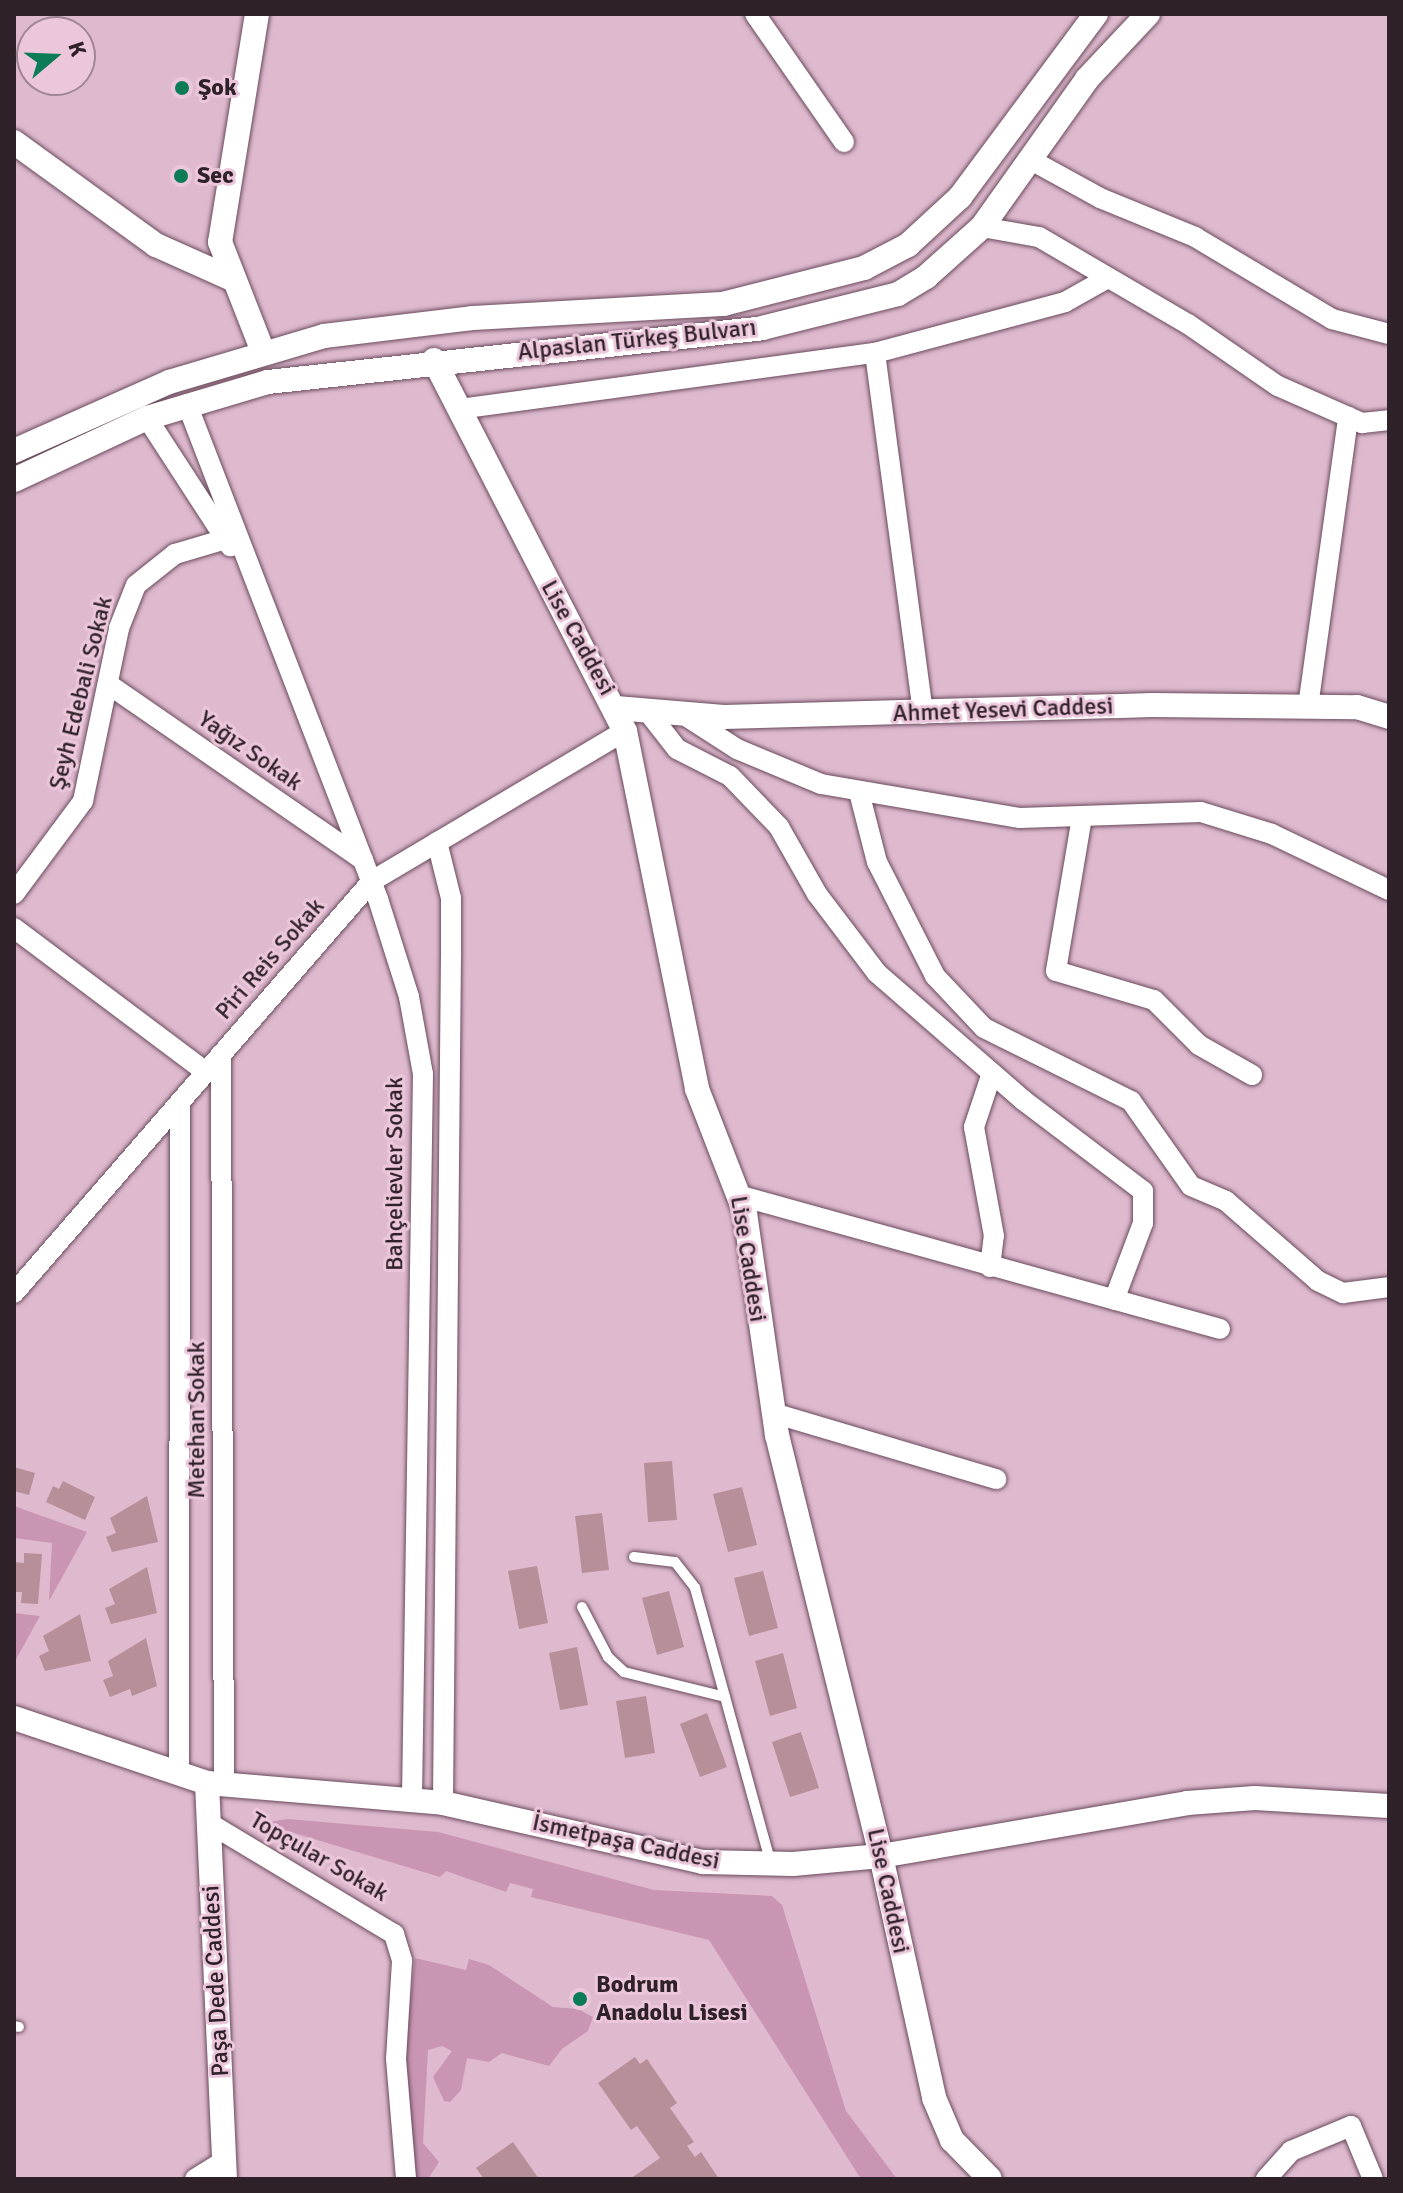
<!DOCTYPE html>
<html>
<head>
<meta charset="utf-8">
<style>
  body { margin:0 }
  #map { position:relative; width:1403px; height:2193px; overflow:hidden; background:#dfbacf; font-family:Signika,sans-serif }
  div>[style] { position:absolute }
  .green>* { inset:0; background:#c995b3 }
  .building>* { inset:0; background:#b78f98 }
  .roads { filter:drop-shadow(0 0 2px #6a4b5d) drop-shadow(0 0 2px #6a4b5d) }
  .service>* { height:10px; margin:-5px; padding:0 5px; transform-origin:5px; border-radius:5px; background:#fff }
  .minor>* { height:20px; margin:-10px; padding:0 10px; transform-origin:10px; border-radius:10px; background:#fff }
  .tertiary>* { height:24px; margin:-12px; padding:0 12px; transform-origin:12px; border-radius:12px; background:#fff }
  .dots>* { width:22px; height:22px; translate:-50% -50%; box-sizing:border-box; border:4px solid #ecc7dc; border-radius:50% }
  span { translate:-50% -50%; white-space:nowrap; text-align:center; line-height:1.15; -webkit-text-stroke:6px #ecc7dc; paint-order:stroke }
  .poi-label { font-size:24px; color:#2f2129; font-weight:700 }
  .left { translate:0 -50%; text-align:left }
  .street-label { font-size:24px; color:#2f2129 }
  .frame { position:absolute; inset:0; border:16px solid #2f2129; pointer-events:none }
  .north { position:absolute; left:16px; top:16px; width:80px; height:80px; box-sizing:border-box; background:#ecc7dc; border:2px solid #a08594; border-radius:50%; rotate:71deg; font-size:22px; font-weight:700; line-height:32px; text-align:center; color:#2f2129 }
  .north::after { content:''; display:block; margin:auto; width:28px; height:36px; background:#0c7b57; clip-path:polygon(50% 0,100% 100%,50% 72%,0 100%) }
</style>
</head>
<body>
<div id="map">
  <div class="green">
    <div style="clip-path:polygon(14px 1506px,87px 1532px,49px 1601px,52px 1543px,14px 1538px)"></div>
    <div style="clip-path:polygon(14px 1613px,40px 1616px,14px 1663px)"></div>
    <div style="clip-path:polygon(288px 1819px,438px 1832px,654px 1890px,772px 1896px,782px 1905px,846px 2111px,897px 2179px,861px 2179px,709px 1940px,531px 1897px,533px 1889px,510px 1883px,506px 1892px,446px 1871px,440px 1877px,261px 1823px)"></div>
    <div style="clip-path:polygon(415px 1958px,466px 1970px,469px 1959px,489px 1965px,553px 2007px,578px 2009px,593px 2017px,588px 2031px,562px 2049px,549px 2066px,502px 2053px,489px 2062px,467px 2058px,461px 2090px,450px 2102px,444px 2101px,433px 2077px,452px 2051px,442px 2046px,428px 2050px,423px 2143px,439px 2162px,428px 2179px,416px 2179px,409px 2123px,405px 2047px)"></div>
  </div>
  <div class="building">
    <div style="clip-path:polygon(672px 1461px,677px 1520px,648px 1522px,644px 1463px)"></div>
    <div style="clip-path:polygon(14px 1467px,35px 1473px,29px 1495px,14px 1491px)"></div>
    <div style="clip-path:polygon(63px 1481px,95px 1497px,85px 1520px,46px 1502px,53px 1486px,59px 1489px)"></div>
    <div style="clip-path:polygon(742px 1487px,757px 1545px,728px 1552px,713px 1494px)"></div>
    <div style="clip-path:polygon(147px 1496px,158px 1542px,112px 1552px,106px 1537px,116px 1533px,110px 1518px)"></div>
    <div style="clip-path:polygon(602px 1513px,609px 1570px,582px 1573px,575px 1516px)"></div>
    <div style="clip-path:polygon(24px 1553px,42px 1554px,38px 1604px,21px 1603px,22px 1592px,14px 1592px,14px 1562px,24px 1563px)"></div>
    <div style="clip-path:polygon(537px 1566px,548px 1623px,519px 1629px,508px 1571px)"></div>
    <div style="clip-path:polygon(147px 1567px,157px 1613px,111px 1624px,105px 1608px,115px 1604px,109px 1589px)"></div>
    <div style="clip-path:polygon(763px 1571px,778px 1628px,749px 1636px,734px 1578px)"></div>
    <div style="clip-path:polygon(669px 1591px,684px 1647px,657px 1655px,642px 1598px)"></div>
    <div style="clip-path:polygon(80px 1614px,91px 1661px,45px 1671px,39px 1656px,49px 1651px,43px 1636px)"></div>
    <div style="clip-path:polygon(146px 1638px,157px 1686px,132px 1696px,130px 1689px,110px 1697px,103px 1680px,113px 1676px,108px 1661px)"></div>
    <div style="clip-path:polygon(577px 1647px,588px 1705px,560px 1710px,549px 1653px)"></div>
    <div style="clip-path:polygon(783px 1653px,797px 1708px,770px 1716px,755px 1661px)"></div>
    <div style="clip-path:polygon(646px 1696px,655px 1753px,625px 1758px,616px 1701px)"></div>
    <div style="clip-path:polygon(707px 1713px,727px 1767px,700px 1777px,680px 1724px)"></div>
    <div style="clip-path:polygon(801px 1732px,819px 1788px,790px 1797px,772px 1742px)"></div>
    <div style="clip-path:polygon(635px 2057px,640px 2064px,647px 2059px,677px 2103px,670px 2108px,694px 2142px,687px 2146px,695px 2157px,701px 2152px,719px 2179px,630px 2179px,660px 2158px,637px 2126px,631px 2130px,598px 2083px)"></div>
    <div style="clip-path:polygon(513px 2142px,539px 2179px,484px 2179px,476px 2168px)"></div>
  </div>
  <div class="roads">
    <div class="service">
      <div style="left:634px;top:1557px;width:41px;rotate:7deg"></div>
      <div style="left:675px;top:1562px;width:33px;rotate:52deg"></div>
      <div style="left:695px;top:1588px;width:283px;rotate:74.6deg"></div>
      <div style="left:582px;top:1607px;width:56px;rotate:62.5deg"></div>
      <div style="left:608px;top:1657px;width:22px;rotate:43deg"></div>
      <div style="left:624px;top:1672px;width:104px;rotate:13.9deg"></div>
      <div style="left:14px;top:2026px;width:5px;rotate:11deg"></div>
    </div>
    <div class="minor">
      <div style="left:755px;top:14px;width:156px;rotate:55.2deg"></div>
      <div style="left:1031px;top:160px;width:79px;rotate:28.8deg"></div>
      <div style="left:1100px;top:198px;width:103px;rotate:22.3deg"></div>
      <div style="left:1195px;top:237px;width:160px;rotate:30.9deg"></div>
      <div style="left:1332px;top:319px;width:59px;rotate:14.7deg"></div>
      <div style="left:982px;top:227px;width:58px;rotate:10deg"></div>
      <div style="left:1039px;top:237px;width:173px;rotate:30.3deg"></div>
      <div style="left:1188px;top:324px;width:109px;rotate:34.6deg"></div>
      <div style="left:1278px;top:386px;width:92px;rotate:23.8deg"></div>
      <div style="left:1362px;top:423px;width:27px;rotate:-6deg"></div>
      <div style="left:875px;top:353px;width:364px;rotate:82.4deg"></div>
      <div style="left:187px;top:404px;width:531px;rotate:68.9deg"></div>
      <div style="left:378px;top:899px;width:103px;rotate:72.4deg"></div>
      <div style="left:409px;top:997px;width:78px;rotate:79.7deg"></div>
      <div style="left:423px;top:1074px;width:725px;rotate:90.87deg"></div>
      <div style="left:459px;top:409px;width:420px;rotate:-7.7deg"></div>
      <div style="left:875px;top:353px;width:197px;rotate:-15deg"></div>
      <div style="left:1065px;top:302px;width:49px;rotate:-29.2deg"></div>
      <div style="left:147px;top:418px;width:153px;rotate:57deg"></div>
      <div style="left:108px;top:684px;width:310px;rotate:34.6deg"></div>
      <div style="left:1308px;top:707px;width:293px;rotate:-82.1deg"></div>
      <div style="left:648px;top:712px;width:47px;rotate:51.9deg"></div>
      <div style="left:677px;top:749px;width:59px;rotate:27deg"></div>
      <div style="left:730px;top:776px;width:71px;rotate:46.1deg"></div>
      <div style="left:779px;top:827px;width:77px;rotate:60.4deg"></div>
      <div style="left:817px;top:894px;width:99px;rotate:52.8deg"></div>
      <div style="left:877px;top:973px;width:194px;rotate:41deg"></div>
      <div style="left:1023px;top:1100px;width:151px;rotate:37.2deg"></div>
      <div style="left:1143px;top:1191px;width:32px;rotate:90deg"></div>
      <div style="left:1143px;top:1223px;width:82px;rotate:110.6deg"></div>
      <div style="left:686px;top:716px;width:61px;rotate:32.9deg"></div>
      <div style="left:737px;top:749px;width:91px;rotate:22.6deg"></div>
      <div style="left:821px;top:784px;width:202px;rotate:9.7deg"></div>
      <div style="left:1020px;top:818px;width:181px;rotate:-1.9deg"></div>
      <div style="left:1201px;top:812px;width:74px;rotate:17.2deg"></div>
      <div style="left:1272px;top:834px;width:130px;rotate:25.6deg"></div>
      <div style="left:859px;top:792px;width:72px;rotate:75.6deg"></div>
      <div style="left:877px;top:862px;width:128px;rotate:63deg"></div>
      <div style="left:935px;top:976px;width:71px;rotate:46.7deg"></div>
      <div style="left:984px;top:1028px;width:164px;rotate:26.4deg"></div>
      <div style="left:1131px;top:1101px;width:104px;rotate:54.8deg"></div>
      <div style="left:1191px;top:1186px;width:38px;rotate:23deg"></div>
      <div style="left:1226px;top:1201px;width:122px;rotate:41deg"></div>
      <div style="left:1318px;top:1281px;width:28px;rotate:26deg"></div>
      <div style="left:1343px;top:1293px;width:46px;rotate:-7.4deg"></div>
      <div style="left:1082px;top:817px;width:156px;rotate:99.6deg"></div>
      <div style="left:1056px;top:971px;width:102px;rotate:16.5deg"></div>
      <div style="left:1154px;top:1000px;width:64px;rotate:45deg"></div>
      <div style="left:1199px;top:1045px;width:61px;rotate:29.5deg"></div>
      <div style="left:437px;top:842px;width:58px;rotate:76deg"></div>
      <div style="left:451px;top:898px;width:54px;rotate:90deg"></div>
      <div style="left:451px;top:952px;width:851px;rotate:90.54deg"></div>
      <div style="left:14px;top:894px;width:116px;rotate:-53.4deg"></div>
      <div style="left:83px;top:801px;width:177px;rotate:-78.2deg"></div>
      <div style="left:119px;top:628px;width:46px;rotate:-68.4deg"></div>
      <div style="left:136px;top:585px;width:50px;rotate:-38.5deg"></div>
      <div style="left:175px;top:554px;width:53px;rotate:-16.4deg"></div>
      <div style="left:14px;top:928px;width:240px;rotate:36.9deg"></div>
      <div style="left:221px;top:1054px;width:732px;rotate:89.77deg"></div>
      <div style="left:741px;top:1196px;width:497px;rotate:15.5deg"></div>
      <div style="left:990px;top:1267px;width:31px;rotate:-83deg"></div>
      <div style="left:994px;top:1236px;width:111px;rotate:-100.4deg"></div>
      <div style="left:974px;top:1127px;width:57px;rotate:-71.6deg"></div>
      <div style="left:14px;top:1293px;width:546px;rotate:-49.01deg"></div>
      <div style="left:372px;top:881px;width:294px;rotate:-30.7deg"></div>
      <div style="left:773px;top:1413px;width:233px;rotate:16.5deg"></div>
      <div style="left:179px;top:1774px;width:671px;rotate:-89.91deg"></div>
      <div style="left:209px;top:1823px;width:216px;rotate:31deg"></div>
      <div style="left:394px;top:1934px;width:28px;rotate:73deg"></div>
      <div style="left:402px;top:1961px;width:98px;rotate:93.5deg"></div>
      <div style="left:396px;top:2059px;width:120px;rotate:85.2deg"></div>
      <div style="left:195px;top:2179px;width:34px;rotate:-32deg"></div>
      <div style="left:1266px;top:2179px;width:38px;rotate:-48deg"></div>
      <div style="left:1291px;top:2151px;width:65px;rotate:-22.6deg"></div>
      <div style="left:1351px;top:2126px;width:57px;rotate:67.5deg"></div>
    </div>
    <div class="tertiary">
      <div style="left:257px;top:14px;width:231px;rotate:99.2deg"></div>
      <div style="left:220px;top:242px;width:118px;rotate:68.6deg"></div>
      <div style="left:14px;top:142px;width:175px;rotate:36deg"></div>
      <div style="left:156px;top:245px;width:83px;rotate:24.1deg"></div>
      <div style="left:434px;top:360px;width:417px;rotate:62.8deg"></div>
      <div style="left:625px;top:731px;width:365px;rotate:78.6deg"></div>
      <div style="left:697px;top:1089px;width:133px;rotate:68.8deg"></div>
      <div style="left:745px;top:1213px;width:224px;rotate:81.8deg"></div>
      <div style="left:777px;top:1435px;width:434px;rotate:76.1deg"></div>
      <div style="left:881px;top:1856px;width:248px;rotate:77.6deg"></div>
      <div style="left:934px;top:2098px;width:46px;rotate:66.8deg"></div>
      <div style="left:952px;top:2140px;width:54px;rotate:45.7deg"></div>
      <div style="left:14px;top:451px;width:170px;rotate:-24deg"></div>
      <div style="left:169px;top:382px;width:162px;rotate:-16.5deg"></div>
      <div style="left:324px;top:336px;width:149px;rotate:-6.9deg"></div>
      <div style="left:472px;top:318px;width:251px;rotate:-3.2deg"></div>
      <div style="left:723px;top:304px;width:146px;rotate:-14.3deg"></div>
      <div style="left:864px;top:268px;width:50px;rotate:-27.6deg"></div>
      <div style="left:908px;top:245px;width:71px;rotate:-42.7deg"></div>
      <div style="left:960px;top:197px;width:228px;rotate:-53.4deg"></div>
      <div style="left:14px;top:480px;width:147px;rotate:-25deg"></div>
      <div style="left:147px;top:418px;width:126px;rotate:-16.6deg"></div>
      <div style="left:268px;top:382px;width:497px;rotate:-6.2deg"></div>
      <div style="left:762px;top:328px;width:140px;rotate:-14deg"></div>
      <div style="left:898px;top:294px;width:33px;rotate:-31deg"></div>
      <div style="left:926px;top:277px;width:75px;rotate:-41.8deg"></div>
      <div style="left:982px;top:227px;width:181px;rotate:-54.6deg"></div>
      <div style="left:1087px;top:79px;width:89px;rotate:-46.8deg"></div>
      <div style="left:616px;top:708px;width:108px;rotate:4.8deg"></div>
      <div style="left:724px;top:717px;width:428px;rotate:-1.6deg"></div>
      <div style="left:1152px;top:705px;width:205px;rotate:0.6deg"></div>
      <div style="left:1357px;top:707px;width:34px;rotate:17deg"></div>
      <div style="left:14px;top:1718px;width:204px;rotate:18.6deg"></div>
      <div style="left:207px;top:1783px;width:237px;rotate:4.8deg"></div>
      <div style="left:443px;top:1803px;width:267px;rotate:12.8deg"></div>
      <div style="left:703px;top:1862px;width:90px;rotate:1.3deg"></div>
      <div style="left:793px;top:1864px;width:88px;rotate:-5.2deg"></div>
      <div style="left:881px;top:1856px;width:311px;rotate:-9.8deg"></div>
      <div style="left:1187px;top:1803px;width:68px;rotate:-4.2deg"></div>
      <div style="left:1255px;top:1798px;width:134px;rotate:3.4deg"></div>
      <div style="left:207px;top:1783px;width:396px;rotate:87.4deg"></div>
    </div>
  </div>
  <div class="dots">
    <div style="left:182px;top:88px;background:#0c7b57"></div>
    <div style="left:181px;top:176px;background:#0c7b57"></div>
    <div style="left:580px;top:1999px;background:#0c7b57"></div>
  </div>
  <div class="poi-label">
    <span class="left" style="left:198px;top:88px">Şok</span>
    <span class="left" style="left:197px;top:176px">Sec</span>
    <span class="left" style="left:596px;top:1999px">Bodrum<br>Anadolu Lisesi</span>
  </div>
  <div class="street-label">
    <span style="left:637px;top:340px;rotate:-6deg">Alpaslan Türkeş Bulvarı</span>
    <span style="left:578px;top:638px;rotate:61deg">Lise Caddesi</span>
    <span style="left:81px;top:693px;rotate:-76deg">Şeyh Edebali Sokak</span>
    <span style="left:1003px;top:710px;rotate:-2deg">Ahmet Yesevi Caddesi</span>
    <span style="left:250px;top:751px;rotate:35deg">Yağız Sokak</span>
    <span style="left:270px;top:959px;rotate:-49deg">Piri Reis Sokak</span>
    <span style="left:395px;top:1174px;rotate:-90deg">Bahçelievler Sokak</span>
    <span style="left:748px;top:1259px;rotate:81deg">Lise Caddesi</span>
    <span style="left:197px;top:1420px;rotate:-90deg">Metehan Sokak</span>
    <span style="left:626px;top:1842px;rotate:12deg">İsmetpaşa Caddesi</span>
    <span style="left:319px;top:1857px;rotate:30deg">Topçular Sokak</span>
    <span style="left:888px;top:1891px;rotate:78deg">Lise Caddesi</span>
    <span style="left:216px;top:1981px;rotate:-93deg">Paşa Dede Caddesi</span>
  </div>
  <div class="frame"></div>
  <div class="north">K</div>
</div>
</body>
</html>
